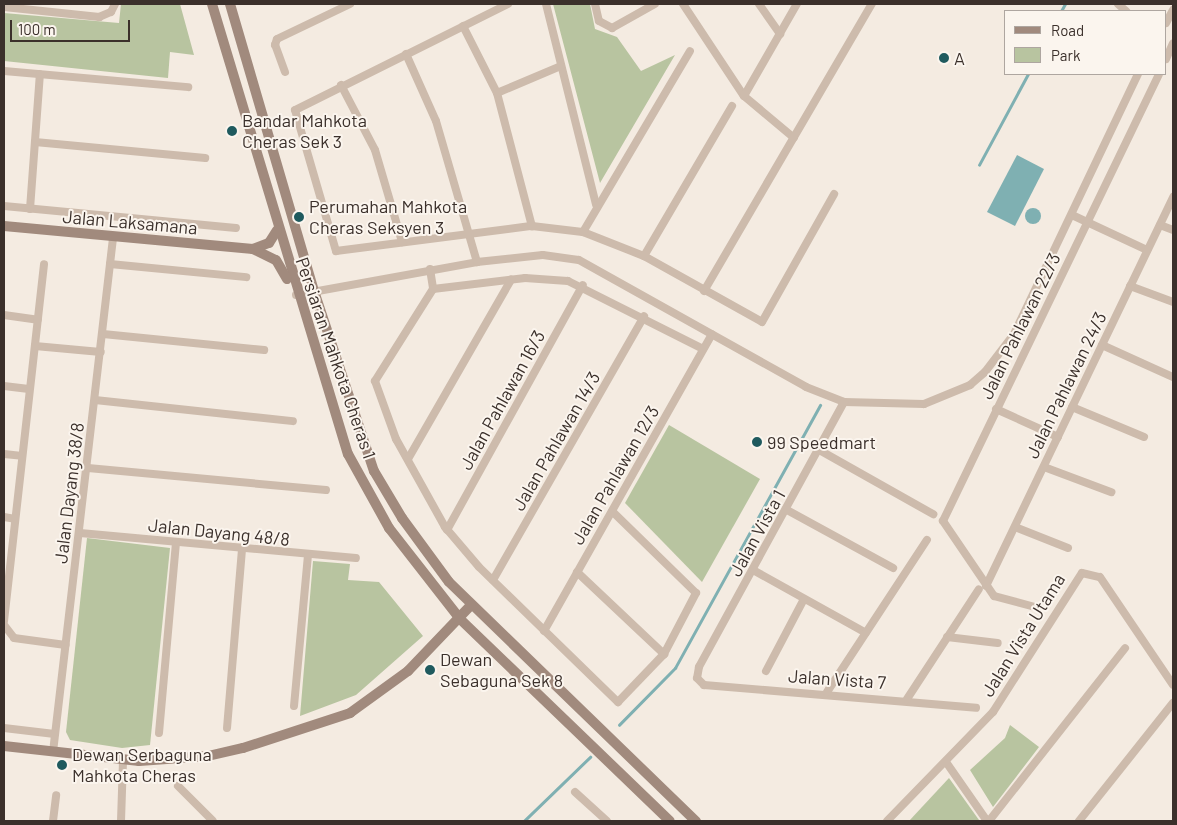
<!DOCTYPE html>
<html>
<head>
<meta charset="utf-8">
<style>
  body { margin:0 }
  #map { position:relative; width:1177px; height:825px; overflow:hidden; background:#f4ebe1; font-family:Barlow,sans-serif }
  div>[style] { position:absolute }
  .green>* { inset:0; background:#b8c4a0 }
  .water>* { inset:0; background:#7fb0b2 }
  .round { border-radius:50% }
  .stream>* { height:2.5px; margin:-1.25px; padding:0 1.25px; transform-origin:1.25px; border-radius:1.25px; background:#7fb0b2 }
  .street>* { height:8px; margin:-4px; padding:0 4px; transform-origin:4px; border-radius:4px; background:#cdbbac }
  .secondary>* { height:10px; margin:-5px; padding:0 5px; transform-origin:5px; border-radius:5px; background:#a18a7d }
  .dots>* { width:14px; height:14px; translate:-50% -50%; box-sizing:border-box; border:2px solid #fbf5ee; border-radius:50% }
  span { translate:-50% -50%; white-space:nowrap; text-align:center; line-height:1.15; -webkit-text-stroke:4px #fbf5ee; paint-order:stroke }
  .poi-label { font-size:18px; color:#3b302b }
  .left { translate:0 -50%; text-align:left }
  .street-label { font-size:18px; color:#3b302b }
  .frame { position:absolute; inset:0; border:5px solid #3b302b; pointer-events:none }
  .legend { position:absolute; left:1004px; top:10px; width:162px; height:65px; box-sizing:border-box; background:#fbf5ee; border:1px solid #aea6a0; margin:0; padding:6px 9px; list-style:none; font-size:15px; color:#3b302b }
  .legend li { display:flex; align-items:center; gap:10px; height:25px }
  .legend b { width:25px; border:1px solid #aea6a0 }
  .scale { position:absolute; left:10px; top:20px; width:120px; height:22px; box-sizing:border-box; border:2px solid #3b302b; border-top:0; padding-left:6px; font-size:15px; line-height:18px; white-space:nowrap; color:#3b302b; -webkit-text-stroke:4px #fbf5ee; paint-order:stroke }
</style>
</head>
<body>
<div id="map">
  <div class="green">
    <div style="clip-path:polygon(121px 4px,180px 4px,194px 55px,170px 52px,168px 78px,4px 61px,4px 13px,119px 23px)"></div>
    <div style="clip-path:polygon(553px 4px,590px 4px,595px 29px,617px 37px,641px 71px,675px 55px,600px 183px)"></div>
    <div style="clip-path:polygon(669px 425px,760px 479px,702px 582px,625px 503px)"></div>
    <div style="clip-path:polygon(87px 538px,170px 548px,150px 745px,122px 748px,70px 740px,66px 732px)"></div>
    <div style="clip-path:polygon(313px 561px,350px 564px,348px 580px,379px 582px,423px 636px,356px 695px,300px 716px)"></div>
    <div style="clip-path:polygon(1010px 725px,1039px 747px,993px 807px,970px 770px,1005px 738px)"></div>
    <div style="clip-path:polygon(949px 778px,979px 820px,909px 821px)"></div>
  </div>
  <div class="water">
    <div style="clip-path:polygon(1017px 155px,1044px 169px,1015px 226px,987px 212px)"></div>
    <div class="round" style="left:1025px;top:208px;width:16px;height:16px"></div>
  </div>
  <div class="stream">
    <div style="left:1061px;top:11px;width:8px;rotate:-60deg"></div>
    <div style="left:979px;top:165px;width:103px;rotate:-61.7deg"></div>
    <div style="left:619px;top:725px;width:80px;rotate:-45.5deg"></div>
    <div style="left:675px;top:668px;width:300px;rotate:-61.1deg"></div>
    <div style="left:524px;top:821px;width:92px;rotate:-44.1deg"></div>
  </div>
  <div class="street">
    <div style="left:508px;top:4px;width:238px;rotate:153.5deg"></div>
    <div style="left:295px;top:110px;width:147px;rotate:73.8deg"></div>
    <div style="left:336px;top:251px;width:198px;rotate:-7.3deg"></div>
    <div style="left:532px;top:226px;width:51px;rotate:6.7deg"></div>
    <div style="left:583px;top:232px;width:66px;rotate:21.5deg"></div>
    <div style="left:644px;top:256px;width:135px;rotate:29.2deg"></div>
    <div style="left:762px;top:322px;width:147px;rotate:-60.6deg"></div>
    <div style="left:546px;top:4px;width:207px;rotate:76deg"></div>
    <div style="left:595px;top:4px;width:17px;rotate:77deg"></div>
    <div style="left:599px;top:21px;width:15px;rotate:28deg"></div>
    <div style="left:612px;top:28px;width:49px;rotate:-29.2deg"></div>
    <div style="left:683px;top:4px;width:110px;rotate:56.5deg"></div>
    <div style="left:744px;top:96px;width:65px;rotate:40deg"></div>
    <div style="left:759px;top:4px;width:37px;rotate:55deg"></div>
    <div style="left:1118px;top:4px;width:11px;rotate:41deg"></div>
    <div style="left:4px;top:7px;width:96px;rotate:6deg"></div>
    <div style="left:99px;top:17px;width:13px;rotate:-23deg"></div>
    <div style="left:111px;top:12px;width:9px;rotate:-63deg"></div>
    <div style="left:1166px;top:23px;width:15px;rotate:-62deg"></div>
    <div style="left:463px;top:26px;width:75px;rotate:63.1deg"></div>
    <div style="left:497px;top:93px;width:138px;rotate:75.3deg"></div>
    <div style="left:406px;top:54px;width:73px;rotate:65.9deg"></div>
    <div style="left:436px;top:121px;width:147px;rotate:73.8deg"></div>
    <div style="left:1166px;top:59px;width:17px;rotate:-66deg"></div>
    <div style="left:4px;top:71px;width:185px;rotate:5deg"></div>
    <div style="left:285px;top:72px;width:29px;rotate:-110deg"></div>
    <div style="left:275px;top:45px;width:6px;rotate:-72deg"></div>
    <div style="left:277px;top:39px;width:81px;rotate:-25.6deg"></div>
    <div style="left:341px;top:85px;width:73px;rotate:62.4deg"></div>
    <div style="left:375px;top:150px;width:96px;rotate:73.6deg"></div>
    <div style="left:497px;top:93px;width:69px;rotate:-22.9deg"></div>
    <div style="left:744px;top:96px;width:106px;rotate:-60.1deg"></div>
    <div style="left:35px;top:142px;width:171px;rotate:5.4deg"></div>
    <div style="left:4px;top:206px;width:233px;rotate:5.4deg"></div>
    <div style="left:30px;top:209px;width:135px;rotate:-85.8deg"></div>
    <div style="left:1072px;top:215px;width:83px;rotate:25deg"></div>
    <div style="left:1160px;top:225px;width:14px;rotate:21deg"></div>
    <div style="left:583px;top:232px;width:210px;rotate:-59.4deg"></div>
    <div style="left:644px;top:256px;width:174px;rotate:-59.6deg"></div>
    <div style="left:110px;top:264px;width:137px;rotate:5.5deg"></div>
    <div style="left:430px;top:269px;width:20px;rotate:81deg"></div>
    <div style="left:1130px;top:286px;width:46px;rotate:20.4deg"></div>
    <div style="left:433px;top:289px;width:109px;rotate:122.2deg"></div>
    <div style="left:375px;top:381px;width:62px;rotate:70.1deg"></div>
    <div style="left:396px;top:439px;width:101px;rotate:60.9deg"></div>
    <div style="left:445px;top:527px;width:52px;rotate:49.6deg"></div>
    <div style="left:479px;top:567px;width:194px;rotate:44.2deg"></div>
    <div style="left:618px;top:702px;width:66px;rotate:-46.2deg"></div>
    <div style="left:664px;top:654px;width:69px;rotate:-62.3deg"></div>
    <div style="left:696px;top:593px;width:117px;rotate:-135.7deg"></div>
    <div style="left:433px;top:289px;width:93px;rotate:-6.8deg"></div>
    <div style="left:525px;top:278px;width:43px;rotate:4deg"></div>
    <div style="left:568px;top:281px;width:151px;rotate:26.7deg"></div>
    <div style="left:704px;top:291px;width:333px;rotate:-59.7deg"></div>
    <div style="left:296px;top:295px;width:184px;rotate:-10.3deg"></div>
    <div style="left:477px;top:262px;width:66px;rotate:-6.1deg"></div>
    <div style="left:543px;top:255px;width:36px;rotate:8deg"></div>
    <div style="left:579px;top:260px;width:260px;rotate:29.2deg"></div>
    <div style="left:806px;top:387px;width:41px;rotate:21.5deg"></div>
    <div style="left:844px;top:402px;width:80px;rotate:1.4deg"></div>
    <div style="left:924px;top:404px;width:50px;rotate:-22.4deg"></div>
    <div style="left:970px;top:385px;width:20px;rotate:-41deg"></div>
    <div style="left:985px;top:372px;width:48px;rotate:-52.7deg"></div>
    <div style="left:1014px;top:334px;width:288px;rotate:-64.5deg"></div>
    <div style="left:4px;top:315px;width:34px;rotate:8deg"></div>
    <div style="left:103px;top:334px;width:162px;rotate:5.7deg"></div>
    <div style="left:1102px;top:345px;width:78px;rotate:24.3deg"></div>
    <div style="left:35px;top:346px;width:66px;rotate:5.2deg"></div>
    <div style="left:4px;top:386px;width:25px;rotate:7deg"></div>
    <div style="left:95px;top:400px;width:199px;rotate:6.1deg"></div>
    <div style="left:844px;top:402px;width:302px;rotate:118.7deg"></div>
    <div style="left:699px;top:667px;width:11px;rotate:100deg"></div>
    <div style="left:697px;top:678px;width:10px;rotate:45deg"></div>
    <div style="left:704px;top:685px;width:273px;rotate:4.8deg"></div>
    <div style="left:1072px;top:407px;width:78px;rotate:22.6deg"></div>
    <div style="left:996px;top:409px;width:68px;rotate:24.3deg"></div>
    <div style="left:821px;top:451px;width:129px;rotate:29.4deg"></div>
    <div style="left:4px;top:454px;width:18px;rotate:6deg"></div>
    <div style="left:408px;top:459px;width:207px;rotate:-60.1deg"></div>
    <div style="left:1044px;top:467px;width:72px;rotate:20.5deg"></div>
    <div style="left:88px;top:468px;width:239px;rotate:5.3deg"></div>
    <div style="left:787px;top:510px;width:121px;rotate:28.7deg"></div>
    <div style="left:4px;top:517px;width:11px;rotate:10deg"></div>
    <div style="left:1015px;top:527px;width:57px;rotate:21.6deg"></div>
    <div style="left:447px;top:530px;width:280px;rotate:-61deg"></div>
    <div style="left:80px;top:533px;width:277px;rotate:5.2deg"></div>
    <div style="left:753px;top:570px;width:129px;rotate:29.1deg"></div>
    <div style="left:577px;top:572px;width:120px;rotate:43.3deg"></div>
    <div style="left:493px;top:580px;width:304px;rotate:-60.2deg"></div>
    <div style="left:986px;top:586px;width:432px;rotate:-64.3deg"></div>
    <div style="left:1035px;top:607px;width:42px;rotate:-165deg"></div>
    <div style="left:994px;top:596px;width:91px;rotate:-124.2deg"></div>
    <div style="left:943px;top:521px;width:496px;rotate:-64.2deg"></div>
    <div style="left:4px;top:621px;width:359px;rotate:-83.6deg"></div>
    <div style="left:4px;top:625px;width:16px;rotate:52deg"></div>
    <div style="left:14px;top:638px;width:52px;rotate:7.7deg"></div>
    <div style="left:544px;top:631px;width:341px;rotate:-60.5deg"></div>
    <div style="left:947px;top:637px;width:51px;rotate:6.7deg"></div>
    <div style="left:766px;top:671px;width:81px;rotate:-62.2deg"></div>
    <div style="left:827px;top:692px;width:182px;rotate:-56.7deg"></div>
    <div style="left:907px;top:699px;width:131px;rotate:-56.8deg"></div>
    <div style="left:294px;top:706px;width:151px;rotate:-84.7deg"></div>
    <div style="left:4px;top:728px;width:51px;rotate:6.7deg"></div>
    <div style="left:227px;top:728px;width:180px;rotate:-85.2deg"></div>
    <div style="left:159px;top:733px;width:191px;rotate:-84.9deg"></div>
    <div style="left:53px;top:752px;width:517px;rotate:-83.34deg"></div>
    <div style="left:946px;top:762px;width:72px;rotate:55.2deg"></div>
    <div style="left:178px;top:786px;width:49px;rotate:45deg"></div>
    <div style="left:575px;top:792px;width:43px;rotate:42.2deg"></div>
    <div style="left:53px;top:821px;width:26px;rotate:-83deg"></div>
    <div style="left:121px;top:821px;width:61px;rotate:-88.1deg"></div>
    <div style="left:887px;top:821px;width:152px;rotate:-45.8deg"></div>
    <div style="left:993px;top:712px;width:165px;rotate:-57.4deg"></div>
    <div style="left:1082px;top:573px;width:18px;rotate:13deg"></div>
    <div style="left:1100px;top:577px;width:130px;rotate:55.9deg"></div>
    <div style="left:989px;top:821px;width:220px;rotate:-51.8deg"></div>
    <div style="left:1079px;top:821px;width:151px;rotate:-51.5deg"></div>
  </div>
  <div class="secondary">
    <div style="left:212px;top:4px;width:470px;rotate:73.2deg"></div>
    <div style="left:348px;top:454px;width:85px;rotate:61deg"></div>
    <div style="left:389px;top:528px;width:115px;rotate:52deg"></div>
    <div style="left:460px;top:619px;width:291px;rotate:43.9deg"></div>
    <div style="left:230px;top:4px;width:299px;rotate:73.7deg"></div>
    <div style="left:314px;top:291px;width:190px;rotate:71.6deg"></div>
    <div style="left:374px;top:471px;width:55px;rotate:59.2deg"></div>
    <div style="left:402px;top:518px;width:79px;rotate:53.7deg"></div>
    <div style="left:449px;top:582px;width:344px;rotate:44.1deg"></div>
    <div style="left:4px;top:226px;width:250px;rotate:5.3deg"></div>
    <div style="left:253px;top:249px;width:25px;rotate:26deg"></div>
    <div style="left:276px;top:260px;width:22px;rotate:60deg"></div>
    <div style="left:253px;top:249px;width:17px;rotate:-21deg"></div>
    <div style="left:269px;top:243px;width:15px;rotate:-58deg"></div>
    <div style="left:4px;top:746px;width:136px;rotate:6.3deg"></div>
    <div style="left:139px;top:761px;width:69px;rotate:-4.1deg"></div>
    <div style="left:208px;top:756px;width:36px;rotate:-13deg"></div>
    <div style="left:243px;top:748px;width:113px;rotate:-18.1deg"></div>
    <div style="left:350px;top:713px;width:72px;rotate:-35.9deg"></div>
    <div style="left:408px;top:671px;width:91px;rotate:-46.3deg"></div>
  </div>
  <div class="dots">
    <div style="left:944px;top:58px;background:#1f5a5e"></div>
    <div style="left:232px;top:131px;background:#1f5a5e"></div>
    <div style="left:299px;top:217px;background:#1f5a5e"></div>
    <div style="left:757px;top:442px;background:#1f5a5e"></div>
    <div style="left:430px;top:670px;background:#1f5a5e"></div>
    <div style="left:62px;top:765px;background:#1f5a5e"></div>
  </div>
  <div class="poi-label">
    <span class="left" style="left:954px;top:58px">A</span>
    <span class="left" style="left:242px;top:131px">Bandar Mahkota<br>Cheras Sek 3</span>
    <span class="left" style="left:309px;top:217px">Perumahan Mahkota<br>Cheras Seksyen 3</span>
    <span class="left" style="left:767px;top:442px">99 Speedmart</span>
    <span class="left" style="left:440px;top:670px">Dewan<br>Sebaguna Sek 8</span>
    <span class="left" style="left:72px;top:765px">Dewan Serbaguna<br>Mahkota Cheras</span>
  </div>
  <div class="street-label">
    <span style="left:130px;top:222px;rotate:5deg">Jalan Laksamana</span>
    <span style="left:1020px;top:326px;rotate:-64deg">Jalan Pahlawan 22/3</span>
    <span style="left:336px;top:358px;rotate:71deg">Persiaran Mahkota Cheras 1</span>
    <span style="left:1066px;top:385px;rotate:-64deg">Jalan Pahlawan 24/3</span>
    <span style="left:502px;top:400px;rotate:-61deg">Jalan Pahlawan 16/3</span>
    <span style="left:556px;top:441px;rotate:-60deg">Jalan Pahlawan 14/3</span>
    <span style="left:615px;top:475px;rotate:-60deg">Jalan Pahlawan 12/3</span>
    <span style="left:69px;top:493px;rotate:-83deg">Jalan Dayang 38/8</span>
    <span style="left:219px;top:532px;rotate:6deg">Jalan Dayang 48/8</span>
    <span style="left:757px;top:533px;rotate:-61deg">Jalan Vista 1</span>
    <span style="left:1023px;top:635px;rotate:-58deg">Jalan Vista Utama</span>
    <span style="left:837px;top:679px;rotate:4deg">Jalan Vista 7</span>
  </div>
  <div class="frame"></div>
  <ul class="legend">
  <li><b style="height:6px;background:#a18a7d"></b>Road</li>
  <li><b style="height:14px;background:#b8c4a0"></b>Park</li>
  </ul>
  <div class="scale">100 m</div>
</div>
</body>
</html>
